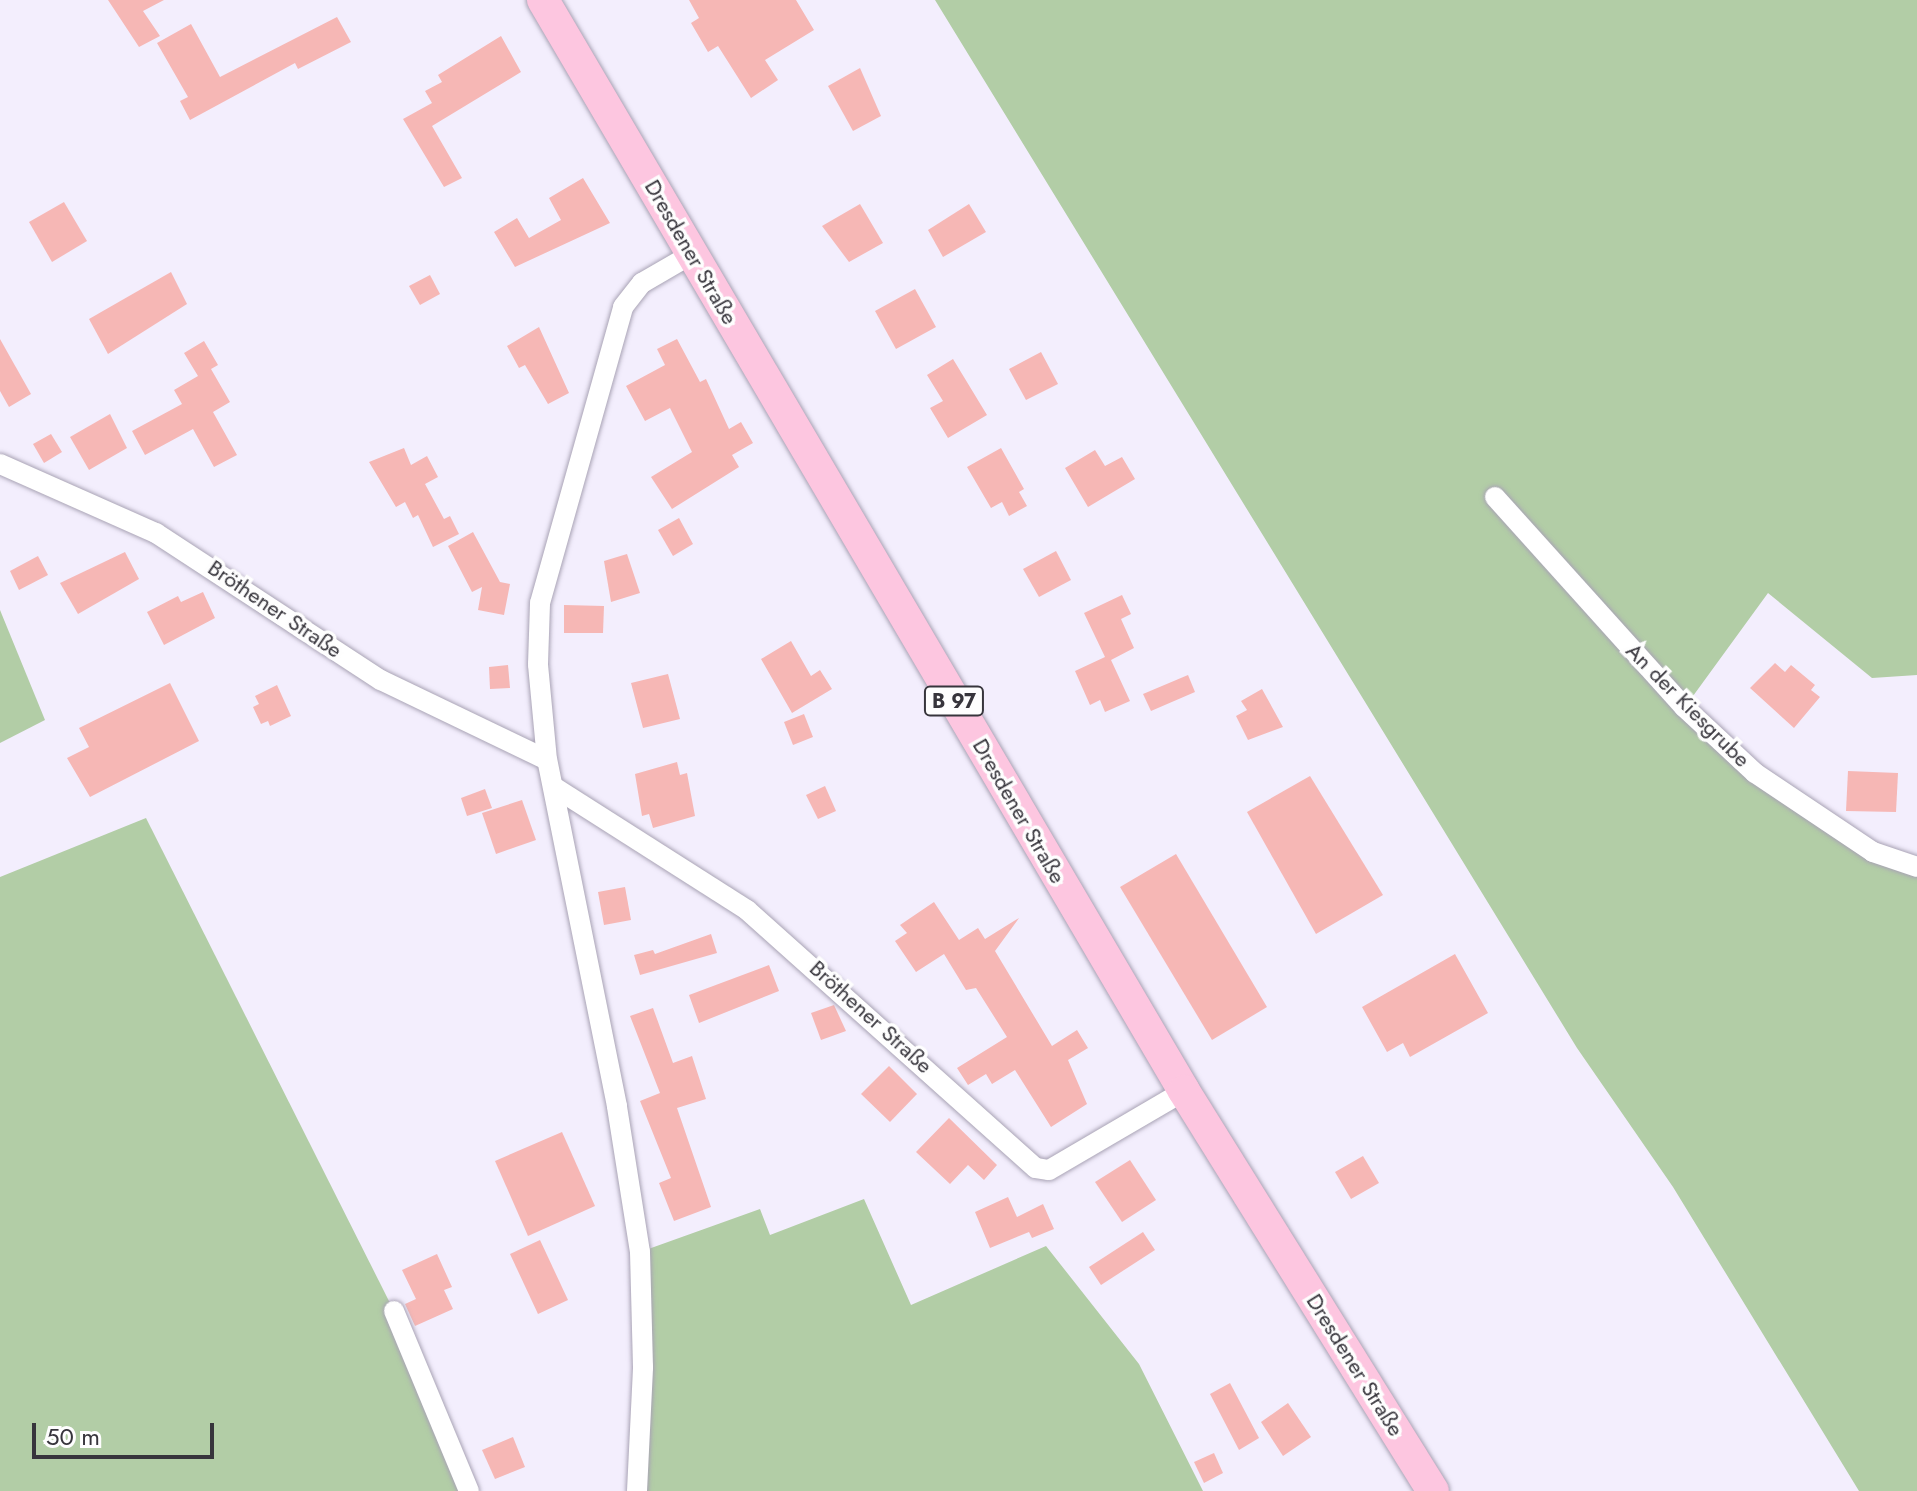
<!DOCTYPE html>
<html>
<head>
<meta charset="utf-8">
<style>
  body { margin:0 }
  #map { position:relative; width:1917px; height:1491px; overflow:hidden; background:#f3eefd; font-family:Jost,sans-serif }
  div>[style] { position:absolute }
  .green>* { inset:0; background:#b2cda6 }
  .building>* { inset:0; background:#f6b7b5 }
  .roads { filter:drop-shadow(0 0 2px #a9a3b5) drop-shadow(0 0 2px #a9a3b5) }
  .street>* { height:20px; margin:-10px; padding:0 10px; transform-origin:10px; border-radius:10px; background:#fff }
  .primary>* { height:32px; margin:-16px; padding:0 16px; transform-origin:16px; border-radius:16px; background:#fdc6e0 }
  span { translate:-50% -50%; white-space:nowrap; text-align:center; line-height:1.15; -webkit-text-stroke:7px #fefefe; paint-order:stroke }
  .shield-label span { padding:2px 6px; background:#fefefe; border:2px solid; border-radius:6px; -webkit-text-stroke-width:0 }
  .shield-label { font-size:20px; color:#37353c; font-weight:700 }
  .street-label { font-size:22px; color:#37353c }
  .scale { position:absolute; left:32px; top:1423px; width:182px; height:36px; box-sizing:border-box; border:4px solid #37353c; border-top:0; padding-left:10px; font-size:24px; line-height:28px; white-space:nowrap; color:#37353c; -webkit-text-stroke:6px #fefefe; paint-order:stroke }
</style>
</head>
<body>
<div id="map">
  <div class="green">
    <div style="clip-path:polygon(935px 0,1917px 0,1917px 675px,1872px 678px,1768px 593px,1685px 707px,1873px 852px,1917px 866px,1917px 1491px,1859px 1491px,1673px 1187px,1577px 1048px)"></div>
    <div style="clip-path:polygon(0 610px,45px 720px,0 743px)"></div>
    <div style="clip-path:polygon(146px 818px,394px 1311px,469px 1491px,0 1491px,0 877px)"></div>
    <div style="clip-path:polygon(864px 1199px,911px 1305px,1046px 1246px,1139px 1364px,1203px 1491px,639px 1491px,640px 1252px,760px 1209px,770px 1235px)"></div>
  </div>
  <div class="building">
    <div style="clip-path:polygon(108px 0,164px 0,143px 11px,160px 36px,139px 47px)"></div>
    <div style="clip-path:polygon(689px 0,796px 0,814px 30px,765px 60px,778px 80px,751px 98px,718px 46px,708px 52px,691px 23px,699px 18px)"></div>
    <div style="clip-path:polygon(337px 17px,351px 42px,298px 69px,295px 63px,190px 120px,180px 101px,188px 97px,157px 43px,191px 24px,220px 77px)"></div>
    <div style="clip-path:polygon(501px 36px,521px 72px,432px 126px,462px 178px,444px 187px,403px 119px,432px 103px,425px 91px,442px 82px,438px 75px)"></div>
    <div style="clip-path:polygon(860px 68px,881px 116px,853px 131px,828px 86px)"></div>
    <div style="clip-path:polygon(583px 178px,610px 223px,515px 267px,494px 232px,517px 218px,529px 238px,561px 220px,549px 198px)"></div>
    <div style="clip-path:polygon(64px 202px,87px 241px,52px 262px,29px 222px)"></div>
    <div style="clip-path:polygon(860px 204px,883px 243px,849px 262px,822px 226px)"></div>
    <div style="clip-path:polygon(969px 204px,986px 232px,943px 257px,928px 230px)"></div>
    <div style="clip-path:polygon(171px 272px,187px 304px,108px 354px,89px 319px)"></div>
    <div style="clip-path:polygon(430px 275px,440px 294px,420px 305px,409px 286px)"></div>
    <div style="clip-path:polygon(915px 289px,936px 327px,896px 349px,875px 311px)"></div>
    <div style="clip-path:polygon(539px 327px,569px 393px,548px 404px,525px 365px,519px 368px,507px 346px)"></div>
    <div style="clip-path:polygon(0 339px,31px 394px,9px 407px,0 391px)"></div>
    <div style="clip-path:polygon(677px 339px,700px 382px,706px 379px,729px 429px,741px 422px,753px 443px,732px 455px,739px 467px,672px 509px,651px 477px,692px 452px,670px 408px,645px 421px,626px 386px,665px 365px,657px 349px)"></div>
    <div style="clip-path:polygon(204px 341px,218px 365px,211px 369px,230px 402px,213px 412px,237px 455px,214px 467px,193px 429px,145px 455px,132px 431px,182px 404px,174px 390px,198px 376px,184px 353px)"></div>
    <div style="clip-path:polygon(1041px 352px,1058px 384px,1026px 400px,1009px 369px)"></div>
    <div style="clip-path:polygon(953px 359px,987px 415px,948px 438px,930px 408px,943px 401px,927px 375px)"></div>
    <div style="clip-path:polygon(110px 414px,127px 448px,89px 470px,70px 437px)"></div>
    <div style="clip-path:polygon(51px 434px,62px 452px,44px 463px,33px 444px)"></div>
    <div style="clip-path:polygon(404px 448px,411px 465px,427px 456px,438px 477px,425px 484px,444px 519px,450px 516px,459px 534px,433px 547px,418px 515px,413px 518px,405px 502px,396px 507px,369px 462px)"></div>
    <div style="clip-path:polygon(1001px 448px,1024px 489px,1019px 492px,1027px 506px,1009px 516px,1002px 502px,991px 508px,967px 467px)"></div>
    <div style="clip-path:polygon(1095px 450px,1105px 466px,1122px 457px,1135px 479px,1088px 507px,1065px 468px)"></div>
    <div style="clip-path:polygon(679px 518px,693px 544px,673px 556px,658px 530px)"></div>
    <div style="clip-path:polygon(473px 532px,500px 582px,510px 584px,504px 615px,478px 610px,482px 587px,472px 592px,448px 546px)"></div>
    <div style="clip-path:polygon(1056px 551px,1071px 580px,1039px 597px,1023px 569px)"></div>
    <div style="clip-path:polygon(125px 552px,139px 579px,78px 614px,60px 583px)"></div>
    <div style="clip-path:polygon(627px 554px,640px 593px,611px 602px,604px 561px)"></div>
    <div style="clip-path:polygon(38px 556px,48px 575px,19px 590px,10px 571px)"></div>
    <div style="clip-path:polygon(203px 592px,215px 618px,164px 645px,147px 612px,178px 596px,181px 602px)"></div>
    <div style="clip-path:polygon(1122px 595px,1131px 614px,1121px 619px,1134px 648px,1111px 660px,1130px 701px,1105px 712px,1100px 700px,1090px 705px,1075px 671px,1105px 657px,1084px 613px)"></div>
    <div style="clip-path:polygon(564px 605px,604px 606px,603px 633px,564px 633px)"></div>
    <div style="clip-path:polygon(791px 641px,811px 676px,820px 670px,832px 689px,792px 713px,761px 659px)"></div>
    <div style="clip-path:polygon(1775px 663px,1785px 672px,1791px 665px,1815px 685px,1811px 690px,1820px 697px,1794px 728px,1750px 688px)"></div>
    <div style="clip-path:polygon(508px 665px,510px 688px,490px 689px,489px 667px)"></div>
    <div style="clip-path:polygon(668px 674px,680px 719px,643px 728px,631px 683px)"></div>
    <div style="clip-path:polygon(1188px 675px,1195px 692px,1151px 711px,1143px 694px)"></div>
    <div style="clip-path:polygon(170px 683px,199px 741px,90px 797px,67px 758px,89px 747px,79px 728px)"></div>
    <div style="clip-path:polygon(277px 685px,291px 716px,270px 726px,268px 721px,261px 724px,253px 707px,259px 704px,255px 696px)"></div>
    <div style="clip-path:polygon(1262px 689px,1283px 727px,1248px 740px,1236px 716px,1247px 710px,1241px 701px)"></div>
    <div style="clip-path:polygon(804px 714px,813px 737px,793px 745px,784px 722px)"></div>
    <div style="clip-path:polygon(677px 762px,680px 775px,687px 773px,695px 816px,653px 828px,649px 814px,642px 816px,635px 774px)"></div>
    <div style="clip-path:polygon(1848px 771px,1898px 773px,1896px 812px,1846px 811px)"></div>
    <div style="clip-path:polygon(1310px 776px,1383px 895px,1316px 934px,1247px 812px)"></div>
    <div style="clip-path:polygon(825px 786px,836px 811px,818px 819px,806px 795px)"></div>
    <div style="clip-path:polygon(485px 789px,492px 808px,467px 816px,461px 798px)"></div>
    <div style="clip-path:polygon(522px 800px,536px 840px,496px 854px,482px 813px)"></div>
    <div style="clip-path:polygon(1176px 854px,1267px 1007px,1212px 1040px,1120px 887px)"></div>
    <div style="clip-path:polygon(625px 887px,631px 920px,604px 925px,598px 892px)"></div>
    <div style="clip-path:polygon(934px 902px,959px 940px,978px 928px,985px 939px,1019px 918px,995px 951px,1052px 1046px,1077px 1030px,1088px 1048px,1068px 1060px,1087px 1104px,1051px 1127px,1015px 1070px,992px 1084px,986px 1074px,968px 1085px,957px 1068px,1007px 1037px,976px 988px,966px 990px,944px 954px,916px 972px,895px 941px,907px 933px,900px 925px)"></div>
    <div style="clip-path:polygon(711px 934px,717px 953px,640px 975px,634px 955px,653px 950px,655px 954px)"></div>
    <div style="clip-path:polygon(1455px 954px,1488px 1013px,1410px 1057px,1403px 1043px,1387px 1052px,1362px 1007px)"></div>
    <div style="clip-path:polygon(769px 965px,779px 991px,699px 1023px,689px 995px)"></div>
    <div style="clip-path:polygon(834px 1005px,846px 1031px,821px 1040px,811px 1013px)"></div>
    <div style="clip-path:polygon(653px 1008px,673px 1063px,692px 1056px,706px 1099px,677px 1108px,711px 1207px,674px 1221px,659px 1183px,671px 1178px,640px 1101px,660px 1093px,630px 1016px)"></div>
    <div style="clip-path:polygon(889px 1066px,917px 1094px,890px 1122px,861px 1094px)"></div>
    <div style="clip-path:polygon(949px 1118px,997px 1165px,984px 1180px,968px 1165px,950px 1184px,916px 1152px)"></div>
    <div style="clip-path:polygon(562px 1132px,595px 1206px,528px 1236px,495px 1161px)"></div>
    <div style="clip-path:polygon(1363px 1156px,1379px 1183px,1351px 1199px,1335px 1172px)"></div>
    <div style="clip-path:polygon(1130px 1160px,1156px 1200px,1122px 1222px,1095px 1182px)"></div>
    <div style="clip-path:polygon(1008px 1197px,1017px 1217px,1043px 1204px,1054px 1229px,1032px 1238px,1029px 1232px,990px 1248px,975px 1212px)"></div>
    <div style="clip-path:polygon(1143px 1232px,1155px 1250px,1101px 1285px,1089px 1267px)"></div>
    <div style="clip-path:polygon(540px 1240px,568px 1300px,538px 1314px,510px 1254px)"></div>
    <div style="clip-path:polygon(437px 1254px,452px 1287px,444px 1290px,453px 1309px,415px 1326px,405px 1304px,416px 1299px,402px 1270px)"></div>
    <div style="clip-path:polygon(1230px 1383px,1259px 1438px,1239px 1450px,1210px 1394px)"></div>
    <div style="clip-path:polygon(1288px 1403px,1311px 1437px,1283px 1456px,1261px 1422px)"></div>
    <div style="clip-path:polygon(513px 1437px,525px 1467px,495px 1479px,482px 1450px)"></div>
    <div style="clip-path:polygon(1214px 1453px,1223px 1473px,1204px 1483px,1194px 1462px)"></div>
  </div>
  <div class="roads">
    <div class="street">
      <div style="left:0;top:464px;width:171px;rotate:23.9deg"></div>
      <div style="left:156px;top:533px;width:269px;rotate:33.2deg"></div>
      <div style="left:381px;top:680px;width:184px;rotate:25.7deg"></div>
      <div style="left:1495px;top:497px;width:283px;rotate:48deg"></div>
      <div style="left:1684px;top:707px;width:97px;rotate:42.9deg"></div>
      <div style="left:1755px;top:773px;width:142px;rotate:33.8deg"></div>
      <div style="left:1873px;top:852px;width:46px;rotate:18.8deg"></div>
      <div style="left:554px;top:787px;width:229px;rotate:32.5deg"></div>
      <div style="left:747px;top:910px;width:387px;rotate:41.8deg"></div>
      <div style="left:1036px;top:1168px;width:13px;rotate:9deg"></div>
      <div style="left:1049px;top:1170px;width:156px;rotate:-30.3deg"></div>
      <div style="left:394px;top:1311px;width:195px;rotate:67.4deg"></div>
      <div style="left:637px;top:1491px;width:124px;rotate:-87.2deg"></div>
      <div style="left:643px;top:1367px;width:115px;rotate:-91.5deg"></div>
      <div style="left:640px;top:1252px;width:148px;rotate:-99deg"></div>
      <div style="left:617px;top:1106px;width:353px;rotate:-101.4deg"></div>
      <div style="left:547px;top:760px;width:96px;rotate:-95.4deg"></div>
      <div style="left:538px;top:664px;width:61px;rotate:-88.1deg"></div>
      <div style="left:540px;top:603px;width:307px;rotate:-74.3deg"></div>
      <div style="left:623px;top:307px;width:31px;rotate:-52deg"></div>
      <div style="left:642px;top:283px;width:58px;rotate:-30.1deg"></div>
    </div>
    <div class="primary">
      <div style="left:543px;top:0;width:1265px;rotate:59.56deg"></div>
      <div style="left:1184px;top:1091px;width:471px;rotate:58.1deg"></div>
    </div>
  </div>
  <div class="shield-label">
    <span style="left:954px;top:701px">B 97</span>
  </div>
  <div class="street-label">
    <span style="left:691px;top:252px;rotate:60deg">Dresdener Straße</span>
    <span style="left:275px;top:609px;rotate:34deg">Bröthener Straße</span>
    <span style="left:1688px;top:705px;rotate:45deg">An der Kiesgrube</span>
    <span style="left:1019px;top:811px;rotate:60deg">Dresdener Straße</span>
    <span style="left:871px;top:1017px;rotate:42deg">Bröthener Straße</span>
    <span style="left:1355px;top:1365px;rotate:58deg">Dresdener Straße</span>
  </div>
  <div class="scale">50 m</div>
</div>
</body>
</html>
